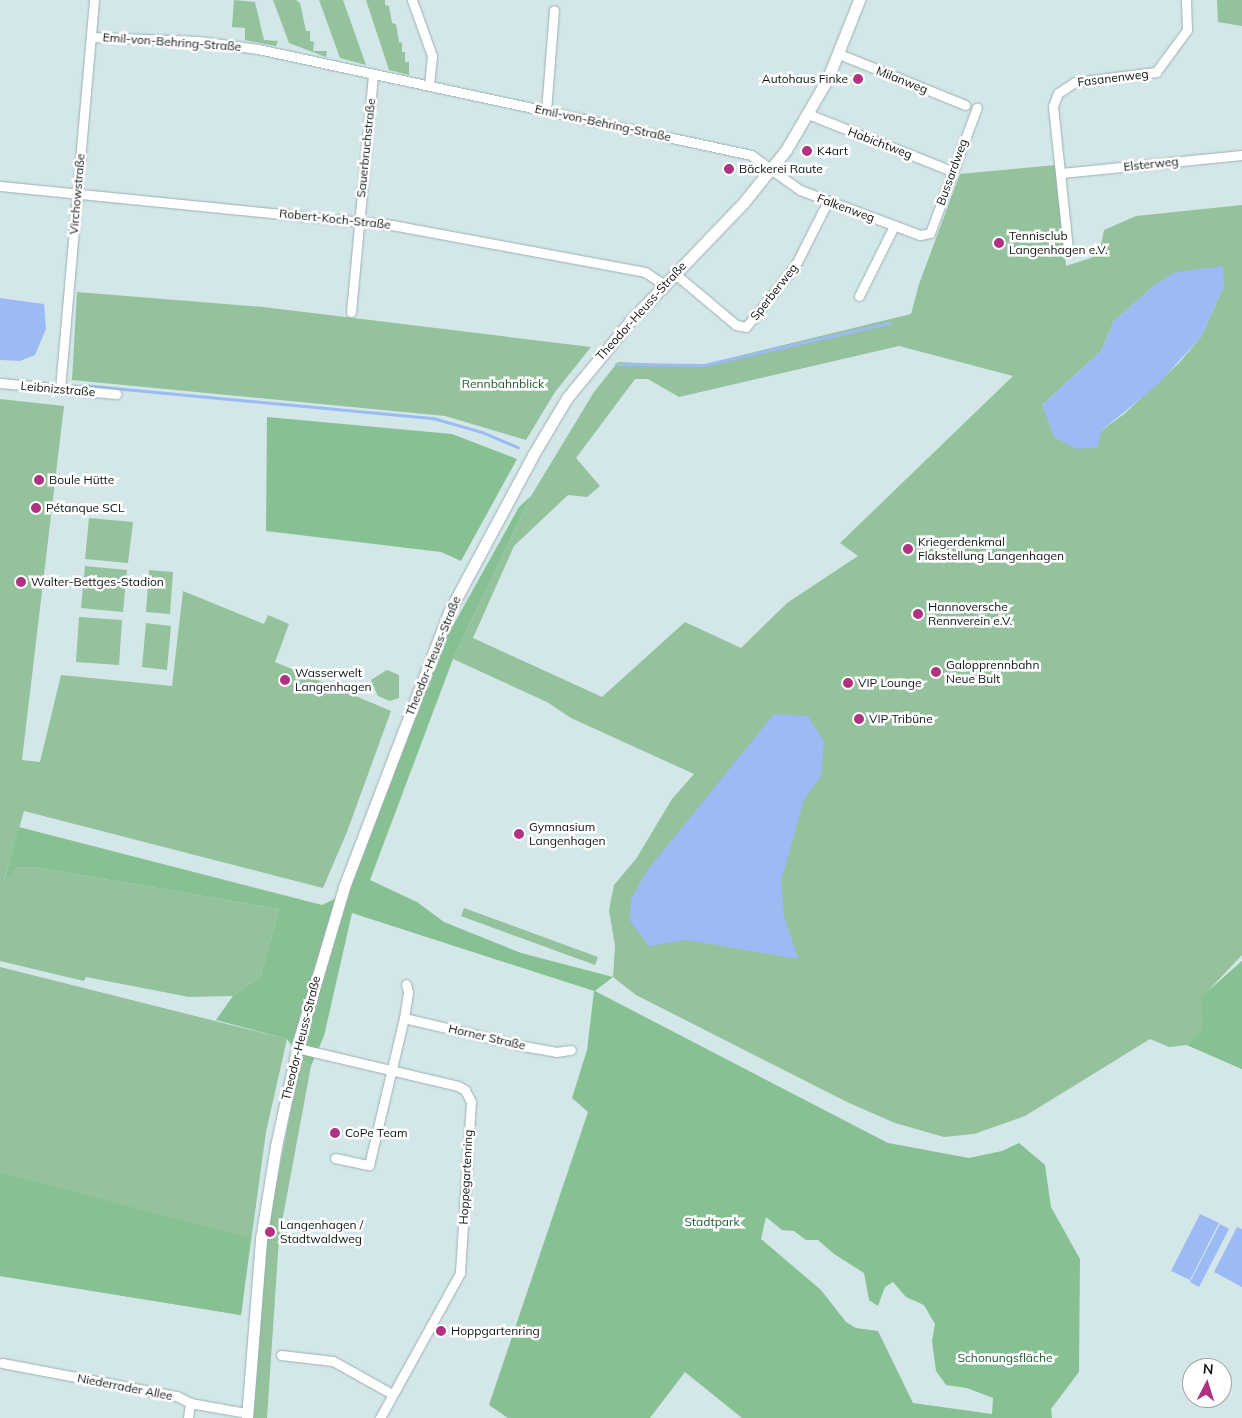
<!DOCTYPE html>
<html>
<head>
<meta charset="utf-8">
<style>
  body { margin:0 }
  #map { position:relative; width:1242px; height:1418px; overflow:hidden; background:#d3e7e9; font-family:Mulish,sans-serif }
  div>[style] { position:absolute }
  .green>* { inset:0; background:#93c29c }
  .forest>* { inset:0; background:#87c193 }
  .water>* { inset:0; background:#9cbaf4 }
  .stream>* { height:2.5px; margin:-1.25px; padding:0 1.25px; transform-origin:1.25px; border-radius:1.25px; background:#9cbaf4 }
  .roads { filter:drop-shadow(0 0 1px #9dafb2) drop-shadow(0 0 1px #9dafb2) }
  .minor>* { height:9px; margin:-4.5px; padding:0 4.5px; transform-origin:4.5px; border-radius:4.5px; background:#fff }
  .tertiary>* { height:11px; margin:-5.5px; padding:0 5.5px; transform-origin:5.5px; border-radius:5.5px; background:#fff }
  .dots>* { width:14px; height:14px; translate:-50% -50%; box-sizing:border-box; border:2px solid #fff; border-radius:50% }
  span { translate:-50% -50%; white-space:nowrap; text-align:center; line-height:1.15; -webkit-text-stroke:5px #fff; paint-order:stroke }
  .street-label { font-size:12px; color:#0f1516 }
  .poi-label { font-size:12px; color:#0f1516 }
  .right { translate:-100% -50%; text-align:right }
  .left { translate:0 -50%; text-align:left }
  .park-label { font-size:12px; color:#1d5c30 }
  .north { position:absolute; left:1182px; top:1358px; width:50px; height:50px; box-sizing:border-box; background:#fff; border:1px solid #9fa1a2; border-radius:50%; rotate:5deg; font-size:14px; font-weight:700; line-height:20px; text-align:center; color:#0f1516 }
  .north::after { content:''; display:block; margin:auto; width:18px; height:22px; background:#b13280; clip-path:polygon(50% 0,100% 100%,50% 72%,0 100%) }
</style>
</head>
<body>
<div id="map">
  <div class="green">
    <div style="clip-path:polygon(234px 0,255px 2px,264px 40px,278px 41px,276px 46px,245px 40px,245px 28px,232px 27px)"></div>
    <div style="clip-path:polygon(273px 0,296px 0,300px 3px,306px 31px,310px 31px,310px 41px,314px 42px,313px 51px,327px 51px,326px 57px,289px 43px)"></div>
    <div style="clip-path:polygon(319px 0,343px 0,366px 65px,340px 58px)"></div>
    <div style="clip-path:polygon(366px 0,385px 0,385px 5px,389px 6px,392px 23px,396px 24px,399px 42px,402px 43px,402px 52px,405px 52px,405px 62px,409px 62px,409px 75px,389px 70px)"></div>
    <div style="clip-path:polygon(1217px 0,1242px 0,1242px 26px,1218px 22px)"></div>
    <div style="clip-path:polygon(evenodd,1055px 165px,1066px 266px,1091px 258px,1100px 250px,1104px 230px,1136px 216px,1242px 205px,1242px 955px,1208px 991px,1242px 961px,1242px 1069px,1187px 1045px,1169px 1047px,1150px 1039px,1025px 1116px,974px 1134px,944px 1137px,895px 1123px,849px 1103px,636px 995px,613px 977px,615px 946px,609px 910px,614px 885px,636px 859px,672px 799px,694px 774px,571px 718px,547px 702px,453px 659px,531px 496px,594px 392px,618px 362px,697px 366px,911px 314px,919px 284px,960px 174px,1055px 165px,1156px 284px,1224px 286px,1201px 337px,1179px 363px,1124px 414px,1101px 431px,1042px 405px,1101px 351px,1114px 321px,1156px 284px,1055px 165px,899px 346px,1013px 376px,840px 543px,858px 556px,787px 603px,741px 648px,685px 622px,602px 697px,473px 638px,514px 546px,568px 495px,587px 497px,600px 486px,576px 458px,635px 379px,648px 379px,679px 397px,899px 346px)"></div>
    <div style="clip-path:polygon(77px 292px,263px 307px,591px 347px,555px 392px,526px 440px,445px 416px,72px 380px)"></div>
    <div style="clip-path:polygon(0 399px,64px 406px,22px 760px,40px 762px,61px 675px,172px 686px,183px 591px,264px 624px,268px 615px,289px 624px,275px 662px,391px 711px,347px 832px,323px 888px,24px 811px,4px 880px,17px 868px,33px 867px,279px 909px,261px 976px,233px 996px,189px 997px,86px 977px,84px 981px,0 961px)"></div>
    <div style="clip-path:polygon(89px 518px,133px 522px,128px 563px,85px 559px)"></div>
    <div style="clip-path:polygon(85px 566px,127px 570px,123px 612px,81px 608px)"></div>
    <div style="clip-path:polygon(149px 570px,173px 572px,170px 614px,146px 612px)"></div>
    <div style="clip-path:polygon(79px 617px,122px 620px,119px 665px,76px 662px)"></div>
    <div style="clip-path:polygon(146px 623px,171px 626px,167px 670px,142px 667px)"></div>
    <div style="clip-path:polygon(387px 670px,399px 675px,399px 698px,390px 701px,378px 696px,371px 680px)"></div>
    <div style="clip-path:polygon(464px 908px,598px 957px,595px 965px,461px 916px)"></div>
    <div style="clip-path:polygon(0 967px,287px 1039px,266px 1132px,241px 1315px,0 1276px)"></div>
    <div style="clip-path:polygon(301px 1059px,311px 1066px,279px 1238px,267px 1418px,252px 1418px,263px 1251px)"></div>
  </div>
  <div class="forest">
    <div style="clip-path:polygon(267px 417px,452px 434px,517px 459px,461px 561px,441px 552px,266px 531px)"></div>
    <div style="clip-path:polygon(evenodd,531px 496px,453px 659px,370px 880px,417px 902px,444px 922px,521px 953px,613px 977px,595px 991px,888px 1143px,969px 1158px,1002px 1151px,1019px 1143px,1045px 1165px,1051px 1207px,1080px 1259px,1079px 1372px,1051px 1409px,1052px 1418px,742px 1418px,685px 1372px,650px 1418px,508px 1418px,489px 1405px,588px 1112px,572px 1098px,587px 1050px,594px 991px,352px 913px,324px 1036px,311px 1066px,301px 1059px,287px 1039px,216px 1020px,233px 996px,261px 976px,279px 909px,33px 867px,17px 868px,4px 881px,19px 827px,322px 905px,349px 892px,445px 640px,519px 507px,531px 496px,766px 1217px,782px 1230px,794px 1231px,806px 1240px,818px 1240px,834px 1254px,864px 1273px,869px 1300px,878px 1306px,885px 1287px,893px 1282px,906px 1297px,924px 1305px,935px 1324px,932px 1341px,936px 1371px,946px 1385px,967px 1388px,993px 1398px,992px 1414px,913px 1403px,878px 1331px,856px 1328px,846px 1322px,821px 1290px,761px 1239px,766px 1217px)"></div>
    <div style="clip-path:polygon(1242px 961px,1242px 1069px,1187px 1045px,1203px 1029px,1201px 998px)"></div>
    <div style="clip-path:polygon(0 1173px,250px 1238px,241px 1315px,0 1276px)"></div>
  </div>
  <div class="water">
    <div style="clip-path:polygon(1223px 266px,1224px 286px,1201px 337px,1156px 386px,1101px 431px,1098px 447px,1076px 449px,1054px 437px,1042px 405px,1101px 351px,1114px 321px,1156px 284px,1176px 272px)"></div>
    <div style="clip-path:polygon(0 298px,44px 304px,46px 329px,35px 355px,20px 361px,0 360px)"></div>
    <div style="clip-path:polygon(774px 714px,808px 716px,824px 741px,821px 776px,804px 800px,781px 881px,784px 915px,798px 959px,687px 940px,649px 946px,630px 921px,631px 899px,646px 872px)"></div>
    <div style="clip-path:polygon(1200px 1214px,1219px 1223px,1190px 1280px,1171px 1271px)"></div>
    <div style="clip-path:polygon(1220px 1224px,1229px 1229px,1199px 1287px,1190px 1282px)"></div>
    <div style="clip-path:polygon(1237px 1227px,1242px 1229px,1242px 1287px,1214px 1272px)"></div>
  </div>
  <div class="stream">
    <div style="left:616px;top:364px;width:88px;rotate:0.7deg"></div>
    <div style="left:704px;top:365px;width:190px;rotate:-12.8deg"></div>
    <div style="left:82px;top:385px;width:353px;rotate:5.4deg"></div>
    <div style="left:433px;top:418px;width:51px;rotate:15.9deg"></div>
    <div style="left:482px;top:432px;width:39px;rotate:23deg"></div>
  </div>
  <div class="roads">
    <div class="minor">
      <div style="left:412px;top:0;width:59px;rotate:70.3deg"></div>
      <div style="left:432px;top:56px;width:29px;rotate:96deg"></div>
      <div style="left:91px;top:37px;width:107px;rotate:2.1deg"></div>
      <div style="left:198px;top:41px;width:61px;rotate:7.6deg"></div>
      <div style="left:258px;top:49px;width:504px;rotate:12.13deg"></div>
      <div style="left:751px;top:155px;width:60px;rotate:35.5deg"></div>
      <div style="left:800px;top:190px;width:128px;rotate:20.6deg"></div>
      <div style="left:920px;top:235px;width:10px;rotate:-11deg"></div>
      <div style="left:930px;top:233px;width:134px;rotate:-69.5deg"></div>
      <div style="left:839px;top:54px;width:136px;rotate:22deg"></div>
      <div style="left:546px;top:111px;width:101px;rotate:-85.5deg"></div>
      <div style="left:808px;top:114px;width:155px;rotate:21.6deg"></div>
      <div style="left:1061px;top:173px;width:182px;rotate:-5.7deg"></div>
      <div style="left:0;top:186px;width:394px;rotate:5.7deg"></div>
      <div style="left:392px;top:225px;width:257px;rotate:10.5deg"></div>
      <div style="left:645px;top:272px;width:22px;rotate:34deg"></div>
      <div style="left:1068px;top:249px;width:144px;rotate:-96deg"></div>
      <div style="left:1053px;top:106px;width:14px;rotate:-69deg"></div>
      <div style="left:1058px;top:93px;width:20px;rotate:-33deg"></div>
      <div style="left:1075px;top:82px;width:82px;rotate:-7deg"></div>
      <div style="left:1156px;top:72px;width:52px;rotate:-53.6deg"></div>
      <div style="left:1187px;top:30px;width:30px;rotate:-92deg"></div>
      <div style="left:674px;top:273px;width:81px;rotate:40deg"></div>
      <div style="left:736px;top:325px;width:10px;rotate:11deg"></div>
      <div style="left:746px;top:327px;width:78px;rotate:-51.2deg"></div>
      <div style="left:795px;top:266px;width:73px;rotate:-63.1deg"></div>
      <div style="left:859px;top:296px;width:78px;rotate:-63.4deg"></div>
      <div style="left:351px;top:312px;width:239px;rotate:-84.7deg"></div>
      <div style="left:0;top:383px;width:117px;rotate:5.4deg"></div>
      <div style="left:60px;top:389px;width:390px;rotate:-85deg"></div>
      <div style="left:404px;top:1018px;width:122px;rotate:13.2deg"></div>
      <div style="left:523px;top:1046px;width:34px;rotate:10deg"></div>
      <div style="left:556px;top:1052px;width:15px;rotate:-8deg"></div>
      <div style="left:297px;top:1048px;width:165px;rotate:13.3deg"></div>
      <div style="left:458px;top:1086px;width:8px;rotate:30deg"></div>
      <div style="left:465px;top:1090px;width:13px;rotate:63deg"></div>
      <div style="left:471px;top:1102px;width:171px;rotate:93.7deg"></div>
      <div style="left:460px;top:1273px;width:166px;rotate:118.9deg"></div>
      <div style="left:335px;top:1158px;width:35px;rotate:12deg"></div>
      <div style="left:369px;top:1165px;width:151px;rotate:-76.6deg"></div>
      <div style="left:404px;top:1018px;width:26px;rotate:-81deg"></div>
      <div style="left:408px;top:992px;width:8px;rotate:-104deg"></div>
      <div style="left:281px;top:1355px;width:52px;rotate:6.6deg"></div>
      <div style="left:333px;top:1361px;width:68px;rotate:29.2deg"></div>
      <div style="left:2px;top:1363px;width:178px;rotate:10.7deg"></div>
      <div style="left:177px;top:1396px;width:15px;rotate:28deg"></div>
      <div style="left:190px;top:1403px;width:58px;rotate:10deg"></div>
      <div style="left:188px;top:1418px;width:15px;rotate:-82deg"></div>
    </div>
    <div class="tertiary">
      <div style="left:247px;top:1418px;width:180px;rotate:-85.5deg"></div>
      <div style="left:261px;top:1239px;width:94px;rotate:-80.8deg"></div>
      <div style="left:276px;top:1146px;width:113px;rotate:-77.7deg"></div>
      <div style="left:300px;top:1036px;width:155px;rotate:-73.5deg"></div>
      <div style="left:344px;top:887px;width:297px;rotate:-69.1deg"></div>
      <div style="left:450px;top:610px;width:176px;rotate:-61.8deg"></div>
      <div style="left:533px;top:455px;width:66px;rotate:-59.2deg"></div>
      <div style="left:567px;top:398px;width:101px;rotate:-50.6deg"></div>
      <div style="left:631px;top:320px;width:163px;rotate:-46.2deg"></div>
      <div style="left:744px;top:202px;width:67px;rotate:-51.1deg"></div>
      <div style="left:786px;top:150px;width:83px;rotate:-59.7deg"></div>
      <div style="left:828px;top:78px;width:84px;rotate:-68.3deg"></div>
    </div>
  </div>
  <div class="dots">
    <div style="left:858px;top:79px;background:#b13280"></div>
    <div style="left:807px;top:151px;background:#b13280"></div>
    <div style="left:729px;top:169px;background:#b13280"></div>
    <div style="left:999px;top:243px;background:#b13280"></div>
    <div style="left:39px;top:480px;background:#b13280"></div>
    <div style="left:36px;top:508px;background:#b13280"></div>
    <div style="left:908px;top:549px;background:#b13280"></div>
    <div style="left:21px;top:582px;background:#b13280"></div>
    <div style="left:918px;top:614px;background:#b13280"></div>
    <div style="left:936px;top:672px;background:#b13280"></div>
    <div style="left:285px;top:680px;background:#b13280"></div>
    <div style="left:848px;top:683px;background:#b13280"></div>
    <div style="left:859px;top:719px;background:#b13280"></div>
    <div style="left:519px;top:834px;background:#b13280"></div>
    <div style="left:335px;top:1133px;background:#b13280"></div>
    <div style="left:270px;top:1232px;background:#b13280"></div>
    <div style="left:441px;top:1331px;background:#b13280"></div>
  </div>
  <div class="street-label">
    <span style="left:172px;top:42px;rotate:4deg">Emil-von-Behring-Straße</span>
    <span style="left:1113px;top:78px;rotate:-7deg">Fasanenweg</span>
    <span style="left:902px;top:80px;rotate:22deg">Milanweg</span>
    <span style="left:603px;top:123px;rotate:12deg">Emil-von-Behring-Straße</span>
    <span style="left:880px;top:143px;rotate:21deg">Habichtweg</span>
    <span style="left:366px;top:148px;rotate:-84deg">Sauerbruchstraße</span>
    <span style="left:1151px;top:164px;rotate:-6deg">Elsterweg</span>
    <span style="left:952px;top:172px;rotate:-70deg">Bussardweg</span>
    <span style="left:77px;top:194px;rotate:-85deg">Virchowstraße</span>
    <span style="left:846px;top:208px;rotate:20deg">Falkenweg</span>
    <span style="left:335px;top:219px;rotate:6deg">Robert-Koch-Straße</span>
    <span style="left:774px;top:292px;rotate:-52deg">Sperberweg</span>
    <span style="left:641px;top:311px;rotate:-48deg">Theodor-Heuss-Straße</span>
    <span style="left:58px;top:389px;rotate:5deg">Leibnizstraße</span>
    <span style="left:433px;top:656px;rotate:-68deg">Theodor-Heuss-Straße</span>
    <span style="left:487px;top:1037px;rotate:13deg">Horner Straße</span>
    <span style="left:301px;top:1038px;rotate:-76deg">Theodor-Heuss-Straße</span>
    <span style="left:466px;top:1177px;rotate:-87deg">Hoppegartenring</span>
    <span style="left:125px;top:1387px;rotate:11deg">Niederrader Allee</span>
  </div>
  <div class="poi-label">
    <span class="right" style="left:848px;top:79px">Autohaus Finke</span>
    <span class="left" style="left:817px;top:151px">K4art</span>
    <span class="left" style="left:739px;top:169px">Bäckerei Raute</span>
    <span class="left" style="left:1009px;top:243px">Tennisclub<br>Langenhagen e.V.</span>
    <span class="left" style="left:49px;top:480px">Boule Hütte</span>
    <span class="left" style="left:46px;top:508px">Pétanque SCL</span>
    <span class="left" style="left:918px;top:549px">Kriegerdenkmal<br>Flakstellung Langenhagen</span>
    <span class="left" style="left:31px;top:582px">Walter-Bettges-Stadion</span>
    <span class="left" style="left:928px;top:614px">Hannoversche<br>Rennverein e.V.</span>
    <span class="left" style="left:946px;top:672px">Galopprennbahn<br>Neue Bult</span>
    <span class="left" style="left:295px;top:680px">Wasserwelt<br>Langenhagen</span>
    <span class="left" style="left:858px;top:683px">VIP Lounge</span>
    <span class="left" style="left:869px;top:719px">VIP Tribüne</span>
    <span class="left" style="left:529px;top:834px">Gymnasium<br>Langenhagen</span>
    <span class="left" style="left:345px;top:1133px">CoPe Team</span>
    <span class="left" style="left:280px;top:1232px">Langenhagen /<br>Stadtwaldweg</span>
    <span class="left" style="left:451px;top:1331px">Hoppgartenring</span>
  </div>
  <div class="park-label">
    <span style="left:503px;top:384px">Rennbahnblick</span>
    <span style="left:712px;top:1222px">Stadtpark</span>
    <span style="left:1005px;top:1358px">Schonungsfläche</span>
  </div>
  <div class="north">N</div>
</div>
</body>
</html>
